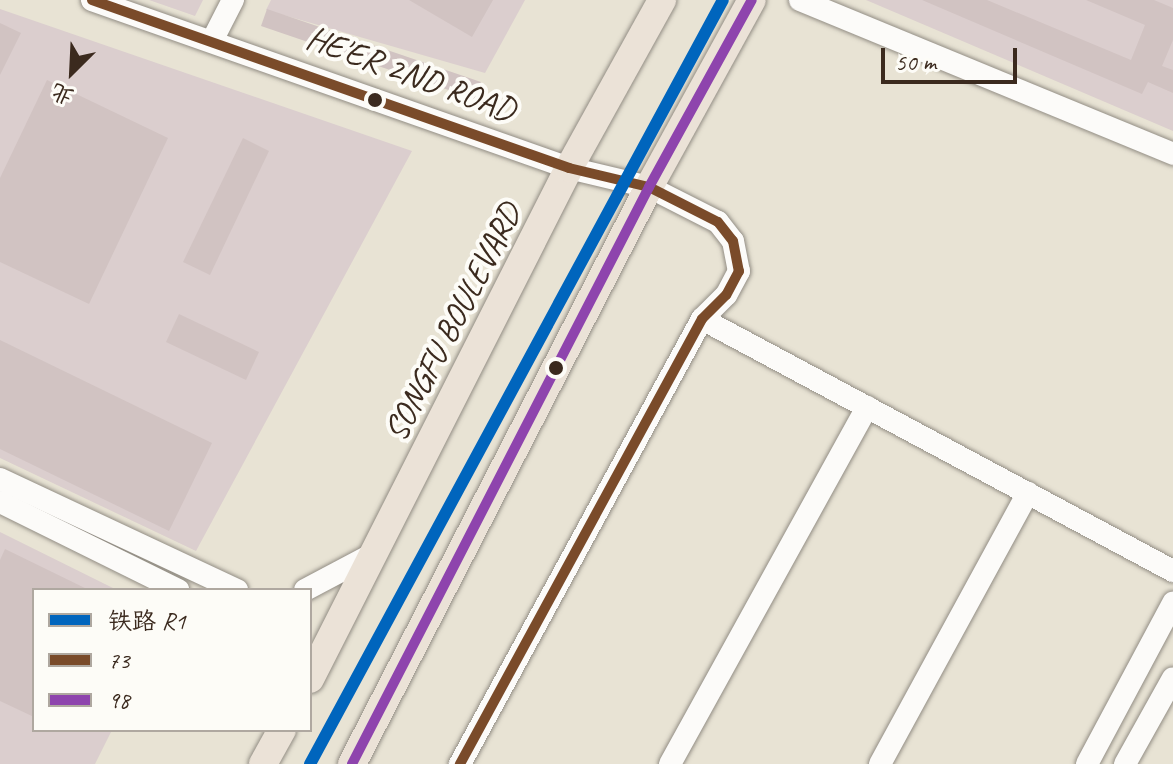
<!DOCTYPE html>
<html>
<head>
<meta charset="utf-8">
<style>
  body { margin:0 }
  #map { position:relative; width:1173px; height:764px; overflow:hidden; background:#e8e3d4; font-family:Caveat,"LXGW WenKai TC",sans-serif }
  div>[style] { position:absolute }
  .industrial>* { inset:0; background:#dbcece }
  .building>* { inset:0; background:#d1c3c2 }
  .roads { filter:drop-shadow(0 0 2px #928d84) drop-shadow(0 0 2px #928d84) }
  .minor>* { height:22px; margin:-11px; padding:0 11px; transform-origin:11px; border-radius:11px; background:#fcfbf9 }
  .major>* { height:28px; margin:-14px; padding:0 14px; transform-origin:14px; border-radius:14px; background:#ebe2d7 }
  .bus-1>* { height:10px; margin:-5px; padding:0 5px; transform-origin:5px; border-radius:5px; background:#7a4b2a }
  .bus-2>* { height:10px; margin:-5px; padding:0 5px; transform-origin:5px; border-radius:5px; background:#8e44ad }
  .rail-1>* { height:12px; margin:-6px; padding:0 6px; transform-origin:6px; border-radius:6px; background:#0065bd }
  .dots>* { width:22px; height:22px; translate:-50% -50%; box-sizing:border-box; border:4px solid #fdfcf7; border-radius:50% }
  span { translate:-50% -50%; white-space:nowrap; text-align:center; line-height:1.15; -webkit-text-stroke:8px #fdfcf7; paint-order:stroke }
  .street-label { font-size:34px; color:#3b2a1e }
  .legend { position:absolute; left:32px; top:588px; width:280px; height:144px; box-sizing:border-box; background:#fdfcf7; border:2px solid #afa8a0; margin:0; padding:10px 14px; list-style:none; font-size:24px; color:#3b2a1e }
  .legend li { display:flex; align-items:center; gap:16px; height:40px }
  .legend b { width:40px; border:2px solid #afa8a0 }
  .north { position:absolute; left:32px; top:32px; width:80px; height:80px; -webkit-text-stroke:6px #fdfcf7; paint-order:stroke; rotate:204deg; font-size:22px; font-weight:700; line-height:32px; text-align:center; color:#3b2a1e }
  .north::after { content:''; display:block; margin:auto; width:28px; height:36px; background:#3b2a1e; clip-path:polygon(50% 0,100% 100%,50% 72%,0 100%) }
  .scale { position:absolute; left:881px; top:48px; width:136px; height:36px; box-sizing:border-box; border:4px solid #3b2a1e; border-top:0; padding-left:10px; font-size:24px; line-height:28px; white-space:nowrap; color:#3b2a1e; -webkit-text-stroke:6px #fdfcf7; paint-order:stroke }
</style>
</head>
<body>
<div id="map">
  <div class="industrial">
    <div style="clip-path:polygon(149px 0,203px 0,195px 16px)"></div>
    <div style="clip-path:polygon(271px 0,525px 0,485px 73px,266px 10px)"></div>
    <div style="clip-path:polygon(866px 0,1173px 0,1173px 131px)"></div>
    <div style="clip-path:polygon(0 9px,412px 151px,196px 551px,0 458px)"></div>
    <div style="clip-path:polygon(0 532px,117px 590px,34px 590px,34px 730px,112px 730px,95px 764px,0 764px)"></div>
  </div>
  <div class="building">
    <div style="clip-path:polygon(409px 0,493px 0,472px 37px)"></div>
    <div style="clip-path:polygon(922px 0,987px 0,1131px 60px,1145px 25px,1086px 0,1154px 0,1173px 8px,1173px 40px,1162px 66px,1173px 70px,1173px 93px,1148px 82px,1142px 94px)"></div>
    <div style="clip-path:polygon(267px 9px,481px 82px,475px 99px,261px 26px)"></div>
    <div style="clip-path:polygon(0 23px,21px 33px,0 75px)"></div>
    <div style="clip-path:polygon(47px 80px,168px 138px,89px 304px,0 262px,0 178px)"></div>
    <div style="clip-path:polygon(243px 138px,269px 151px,210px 275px,183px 262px)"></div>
    <div style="clip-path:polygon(179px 314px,259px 352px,246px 380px,166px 342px)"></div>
    <div style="clip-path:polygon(0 340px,212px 443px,169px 531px,0 449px)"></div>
    <div style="clip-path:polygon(5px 549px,89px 590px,34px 590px,34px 717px,0 701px,0 560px)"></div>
  </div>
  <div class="roads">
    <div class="minor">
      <div style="left:92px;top:0;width:506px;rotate:19.4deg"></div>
      <div style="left:569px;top:168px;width:82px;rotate:13.4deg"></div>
      <div style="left:649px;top:187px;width:77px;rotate:26.9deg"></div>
      <div style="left:718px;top:222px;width:24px;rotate:52deg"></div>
      <div style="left:733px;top:241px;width:31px;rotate:79deg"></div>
      <div style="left:739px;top:271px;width:27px;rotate:118deg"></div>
      <div style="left:726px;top:295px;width:34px;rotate:135deg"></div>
      <div style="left:702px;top:319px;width:507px;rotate:118.54deg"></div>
      <div style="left:800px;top:0;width:404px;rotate:22.4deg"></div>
      <div style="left:213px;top:39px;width:44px;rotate:-62.9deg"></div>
      <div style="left:702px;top:319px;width:534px;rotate:28.15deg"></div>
      <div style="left:0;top:479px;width:262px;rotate:25.1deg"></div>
      <div style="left:0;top:502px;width:199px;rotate:26.3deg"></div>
      <div style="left:305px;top:590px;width:79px;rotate:-27.9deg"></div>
      <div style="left:670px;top:764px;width:408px;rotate:-61.1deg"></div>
      <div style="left:880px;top:764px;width:309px;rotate:-61.4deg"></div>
      <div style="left:1087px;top:764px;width:183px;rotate:-61.9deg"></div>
      <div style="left:1125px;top:764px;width:98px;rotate:-60.8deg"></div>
    </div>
    <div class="major">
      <div style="left:310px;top:679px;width:573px;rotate:-63.12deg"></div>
      <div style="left:569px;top:168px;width:192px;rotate:-61deg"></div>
      <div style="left:263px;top:764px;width:39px;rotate:-61deg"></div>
      <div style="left:352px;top:764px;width:649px;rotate:-62.76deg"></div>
      <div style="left:649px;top:187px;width:213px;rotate:-61.2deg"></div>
    </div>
  </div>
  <div class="bus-1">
    <div style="left:92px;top:0;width:506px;rotate:19.4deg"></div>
    <div style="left:569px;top:168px;width:82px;rotate:13.4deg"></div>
    <div style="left:649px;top:187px;width:77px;rotate:26.9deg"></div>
    <div style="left:718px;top:222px;width:24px;rotate:52deg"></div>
    <div style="left:733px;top:241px;width:31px;rotate:79deg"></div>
    <div style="left:739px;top:271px;width:27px;rotate:118deg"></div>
    <div style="left:726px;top:295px;width:34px;rotate:135deg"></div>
    <div style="left:702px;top:319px;width:507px;rotate:118.54deg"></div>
  </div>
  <div class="bus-2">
    <div style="left:352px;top:764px;width:649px;rotate:-62.76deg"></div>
    <div style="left:649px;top:187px;width:213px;rotate:-61.2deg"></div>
  </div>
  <div class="rail-1">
    <div style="left:310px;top:764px;width:868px;rotate:-61.61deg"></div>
  </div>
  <div class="dots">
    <div style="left:375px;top:100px;background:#3b2a1e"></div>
    <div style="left:556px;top:368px;background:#3b2a1e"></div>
  </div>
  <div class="street-label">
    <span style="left:411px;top:73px;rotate:20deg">HE'ER 2ND ROAD</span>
    <span style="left:452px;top:322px;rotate:-63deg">SONGFU BOULEVARD</span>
  </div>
  <ul class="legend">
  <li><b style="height:10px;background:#0065bd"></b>铁路 R1</li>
  <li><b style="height:10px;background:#7a4b2a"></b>73</li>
  <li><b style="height:10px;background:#8e44ad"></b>98</li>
  </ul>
  <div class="north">北</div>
  <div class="scale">50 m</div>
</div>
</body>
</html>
